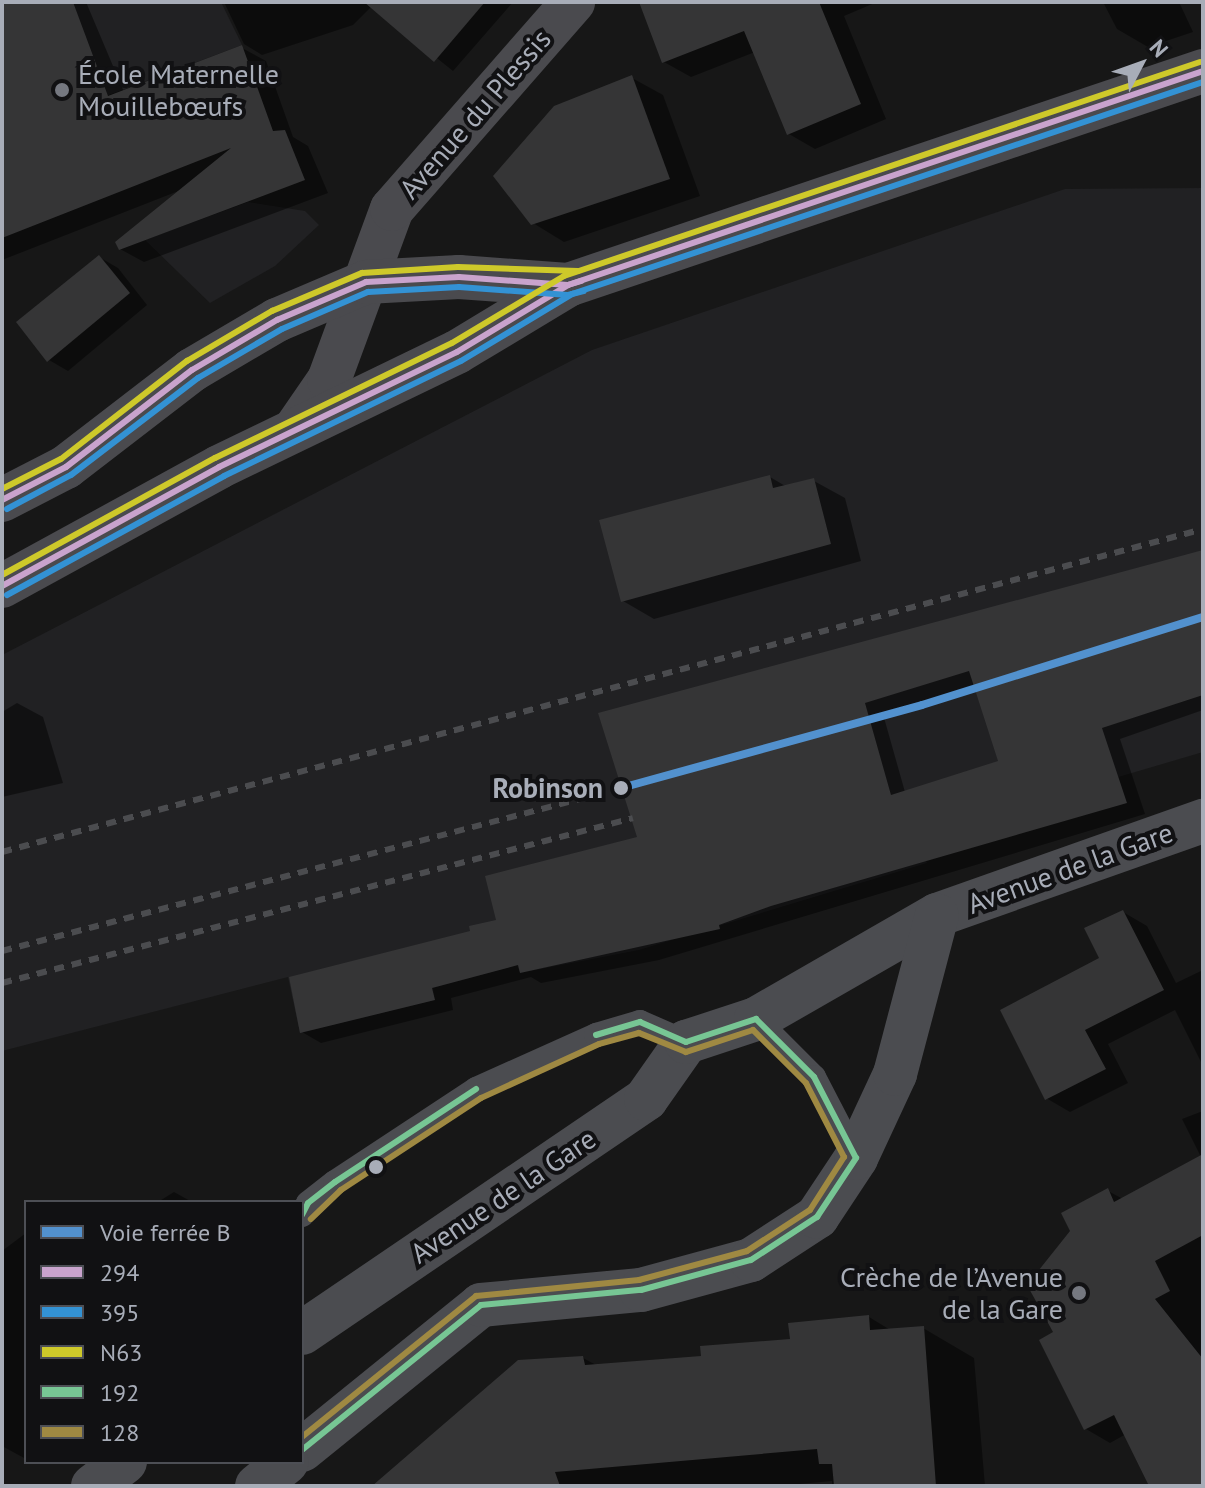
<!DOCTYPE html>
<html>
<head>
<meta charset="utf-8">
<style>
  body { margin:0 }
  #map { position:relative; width:1205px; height:1488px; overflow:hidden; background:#171717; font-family:"PT Sans",sans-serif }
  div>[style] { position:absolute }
  .built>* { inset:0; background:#212123 }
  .shadow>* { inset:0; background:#0007 }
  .building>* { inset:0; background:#353536 }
  .lane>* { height:24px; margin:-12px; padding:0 12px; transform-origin:12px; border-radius:12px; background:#4b4c50 }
  .street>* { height:44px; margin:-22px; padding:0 22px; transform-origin:22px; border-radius:22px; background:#4b4c50 }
  .secondary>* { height:44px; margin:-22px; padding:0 22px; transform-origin:22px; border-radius:22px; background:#4a4a4e }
  .rail>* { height:6px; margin-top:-3px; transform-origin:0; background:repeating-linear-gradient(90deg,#4b4c4f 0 10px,transparent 0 18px) }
  .bus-1>* { height:6px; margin:-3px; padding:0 3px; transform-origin:3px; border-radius:3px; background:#c9a3cd }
  .bus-2>* { height:6px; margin:-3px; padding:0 3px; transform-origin:3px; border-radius:3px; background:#3392d4 }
  .bus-3>* { height:6px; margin:-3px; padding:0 3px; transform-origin:3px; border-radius:3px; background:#cec92a }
  .bus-4>* { height:6px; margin:-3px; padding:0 3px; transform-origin:3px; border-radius:3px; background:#77c694 }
  .bus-5>* { height:6px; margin:-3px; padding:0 3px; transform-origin:3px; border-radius:3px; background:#9f8942 }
  .rail-1>* { height:8px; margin:-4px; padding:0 4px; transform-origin:4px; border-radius:4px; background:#5291ce }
  .dots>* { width:22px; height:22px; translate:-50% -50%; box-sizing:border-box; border:4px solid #111113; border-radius:50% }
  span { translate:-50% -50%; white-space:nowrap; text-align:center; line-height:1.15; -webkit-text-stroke:8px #111113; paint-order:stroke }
  .poi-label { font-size:28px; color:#a8adb8 }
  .left { translate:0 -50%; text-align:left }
  .right { translate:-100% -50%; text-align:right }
  .street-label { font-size:28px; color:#a8adb8 }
  .stop-label { font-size:28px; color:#a8adb8; font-weight:700 }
  .frame { position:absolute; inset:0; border:4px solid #a8adb8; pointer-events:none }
  .legend { position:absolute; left:24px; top:1200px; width:280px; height:264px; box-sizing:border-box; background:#111113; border:2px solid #4d4f55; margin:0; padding:10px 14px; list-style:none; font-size:24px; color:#a8adb8 }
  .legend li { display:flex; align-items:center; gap:16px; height:40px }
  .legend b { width:40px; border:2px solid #4d4f55 }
  .north { position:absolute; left:1101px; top:24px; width:80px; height:80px; -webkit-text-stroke:6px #111113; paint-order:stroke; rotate:49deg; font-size:22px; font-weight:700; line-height:32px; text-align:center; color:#a8adb8 }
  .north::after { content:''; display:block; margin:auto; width:28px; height:36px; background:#a8adb8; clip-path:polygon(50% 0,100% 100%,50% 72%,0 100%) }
</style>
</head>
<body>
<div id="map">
  <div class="built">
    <div style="clip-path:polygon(2px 2px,221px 2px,242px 45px,2px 135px)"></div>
    <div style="clip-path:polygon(1203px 188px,1203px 752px,919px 836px,927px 863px,639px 950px,520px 973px,517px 965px,433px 988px,435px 1000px,300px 1033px,288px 977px,2px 1051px,2px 655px,592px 350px,1065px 189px)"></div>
    <div style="clip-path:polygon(248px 202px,305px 211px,319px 225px,275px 266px,210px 303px,145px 240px)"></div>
  </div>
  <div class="shadow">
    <div style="clip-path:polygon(2px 2px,86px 2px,124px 92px,242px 48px,266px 61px,293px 137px,308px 146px,328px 193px,144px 262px,120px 249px,181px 190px,2px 260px)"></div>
    <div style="clip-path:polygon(224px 2px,513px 2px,453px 71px,372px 6px,353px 25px,262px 55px,244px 44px)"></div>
    <div style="clip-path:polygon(647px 2px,877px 2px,844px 16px,886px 119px,815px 149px,789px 134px,755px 52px,691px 77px,664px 62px)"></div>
    <div style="clip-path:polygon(1103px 2px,1179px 2px,1193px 32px,1148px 47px,1117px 29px)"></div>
    <div style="clip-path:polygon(632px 78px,663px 95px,700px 196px,564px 242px,533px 223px)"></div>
    <div style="clip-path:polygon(99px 257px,118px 268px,147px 305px,68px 371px,49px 360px)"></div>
    <div style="clip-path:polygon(770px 477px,787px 487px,814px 481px,845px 498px,861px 561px,654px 619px,623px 601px)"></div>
    <div style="clip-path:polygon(evenodd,1203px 551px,1203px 710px,1120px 739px,1145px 814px,659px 960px,541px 983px,531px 977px,451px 998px,453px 1010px,321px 1043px,302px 1032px,639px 839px,600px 715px,1203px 551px,976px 685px,1000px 763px,905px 792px,883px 714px,976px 685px)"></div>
    <div style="clip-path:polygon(17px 703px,43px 717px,63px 783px,2px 797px,2px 712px)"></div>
    <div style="clip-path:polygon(1123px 912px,1147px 926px,1176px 983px,1203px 970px,1203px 1066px,1175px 1010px,1108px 1044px,1128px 1083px,1070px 1112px,1046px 1098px)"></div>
    <div style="clip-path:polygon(1203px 1111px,1203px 1486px,1152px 1486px,1126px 1434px,1110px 1443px,1086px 1429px,1055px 1333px,1108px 1191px,1123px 1199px,1201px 1157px,1182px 1119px)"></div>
    <div style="clip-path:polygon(174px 1192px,192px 1202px,158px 1202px)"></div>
    <div style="clip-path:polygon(26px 1233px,26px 1459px,2px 1446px,2px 1251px)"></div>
    <div style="clip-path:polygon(869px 1317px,892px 1331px,923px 1328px,974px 1358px,985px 1486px,832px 1486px,832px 1481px,777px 1486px,375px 1486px,583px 1358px,598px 1366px,704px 1358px,792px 1341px)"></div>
  </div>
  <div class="building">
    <div style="clip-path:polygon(2px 2px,73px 2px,108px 96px,242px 45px,273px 131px,285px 130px,305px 180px,119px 250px,115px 242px,231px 148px,2px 238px)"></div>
    <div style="clip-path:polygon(364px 2px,485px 2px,434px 62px)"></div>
    <div style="clip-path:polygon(639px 2px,819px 2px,861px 104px,787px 135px,744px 31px,662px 63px)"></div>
    <div style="clip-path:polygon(632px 75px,670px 179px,531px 225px,493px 176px,554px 106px)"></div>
    <div style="clip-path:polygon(99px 255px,130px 293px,47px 362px,16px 322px)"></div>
    <div style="clip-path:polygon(770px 475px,773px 488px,814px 478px,831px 544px,621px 602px,599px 520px)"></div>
    <div style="clip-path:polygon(evenodd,1203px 550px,1203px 695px,1102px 728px,1127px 803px,771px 906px,719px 925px,720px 929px,520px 973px,518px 965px,432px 988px,435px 1000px,300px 1033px,289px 977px,470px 931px,469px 926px,496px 920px,485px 876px,637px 837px,598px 713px,1203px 550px,969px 671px,998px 761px,891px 795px,865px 703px,969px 671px)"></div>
    <div style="clip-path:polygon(1123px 910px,1164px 990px,1085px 1030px,1106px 1069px,1045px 1100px,1000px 1010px,1099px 958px,1084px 928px)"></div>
    <div style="clip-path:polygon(1203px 1154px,1203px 1235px,1155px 1261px,1170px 1291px,1155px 1299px,1203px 1359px,1203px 1486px,1149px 1486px,1114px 1415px,1084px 1430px,1039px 1340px,1053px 1332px,1027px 1285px,1070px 1231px,1061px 1213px,1108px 1188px,1114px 1202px)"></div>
    <div style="clip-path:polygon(869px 1315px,870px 1330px,924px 1326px,936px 1486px,834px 1486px,832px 1464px,819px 1464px,817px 1449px,555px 1472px,560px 1486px,372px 1486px,518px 1360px,583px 1356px,585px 1365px,701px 1356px,700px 1346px,790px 1339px,788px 1323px)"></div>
  </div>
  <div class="lane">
    <div style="left:756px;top:1019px;width:82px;rotate:45deg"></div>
    <div style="left:814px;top:1077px;width:91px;rotate:62.6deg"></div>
    <div style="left:302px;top:1215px;width:13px;rotate:-63deg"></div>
    <div style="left:308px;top:1203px;width:34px;rotate:-38deg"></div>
    <div style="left:335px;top:1182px;width:169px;rotate:-33.4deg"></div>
    <div style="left:476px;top:1089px;width:132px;rotate:-24.2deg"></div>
    <div style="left:596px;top:1035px;width:46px;rotate:-16.5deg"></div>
    <div style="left:640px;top:1022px;width:50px;rotate:23.5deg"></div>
  </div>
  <div class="street">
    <div style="left:302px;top:1333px;width:416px;rotate:-34.2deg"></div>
    <div style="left:646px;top:1099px;width:70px;rotate:-54.9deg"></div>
    <div style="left:686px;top:1042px;width:74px;rotate:-18.2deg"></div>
    <div style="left:756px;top:1019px;width:209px;rotate:-29.9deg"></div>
    <div style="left:937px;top:915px;width:282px;rotate:-19.5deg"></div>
    <div style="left:302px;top:1450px;width:230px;rotate:-39deg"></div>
    <div style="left:481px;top:1305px;width:161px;rotate:-5.4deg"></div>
    <div style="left:641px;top:1290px;width:114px;rotate:-15.3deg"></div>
    <div style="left:751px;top:1260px;width:79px;rotate:-33.1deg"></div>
    <div style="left:817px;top:1217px;width:71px;rotate:-56.5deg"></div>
    <div style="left:856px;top:1158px;width:93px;rotate:-65.1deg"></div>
    <div style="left:895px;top:1074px;width:164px;rotate:-75.2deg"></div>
    <div style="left:93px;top:1486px;width:40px;rotate:-37deg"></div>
    <div style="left:257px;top:1486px;width:38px;rotate:-39deg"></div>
  </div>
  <div class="secondary">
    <div style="left:296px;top:428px;width:58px;rotate:-55.5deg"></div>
    <div style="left:329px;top:380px;width:182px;rotate:-69.8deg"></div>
    <div style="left:392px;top:209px;width:275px;rotate:-48.8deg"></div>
    <div style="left:2px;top:500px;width:72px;rotate:-27.3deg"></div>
    <div style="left:66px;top:467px;width:159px;rotate:-37.6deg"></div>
    <div style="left:192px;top:370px;width:99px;rotate:-30.5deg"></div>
    <div style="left:277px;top:320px;width:97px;rotate:-23.1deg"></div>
    <div style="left:366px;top:282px;width:93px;rotate:-3.1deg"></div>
    <div style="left:459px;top:277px;width:109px;rotate:4.2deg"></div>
    <div style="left:2px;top:586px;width:247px;rotate:-28.7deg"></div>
    <div style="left:219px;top:467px;width:264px;rotate:-25.8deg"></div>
    <div style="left:457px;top:352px;width:130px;rotate:-31.1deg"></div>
    <div style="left:568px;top:285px;width:670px;rotate:-18.62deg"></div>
  </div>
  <div class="rail">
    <div style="left:2px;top:852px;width:1244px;rotate:-15.05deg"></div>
    <div style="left:2px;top:951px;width:640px;rotate:-14.75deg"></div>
    <div style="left:2px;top:983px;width:652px;rotate:-14.65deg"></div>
  </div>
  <div class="bus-1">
    <div style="left:2px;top:500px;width:72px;rotate:-27.3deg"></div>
    <div style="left:66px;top:467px;width:159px;rotate:-37.6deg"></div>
    <div style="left:192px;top:370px;width:99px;rotate:-30.5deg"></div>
    <div style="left:277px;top:320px;width:97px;rotate:-23.1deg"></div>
    <div style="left:366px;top:282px;width:93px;rotate:-3.1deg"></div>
    <div style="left:459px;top:277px;width:109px;rotate:4.2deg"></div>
    <div style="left:568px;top:285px;width:14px;rotate:-17deg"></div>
    <div style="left:2px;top:586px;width:247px;rotate:-28.7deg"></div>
    <div style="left:219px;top:467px;width:264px;rotate:-25.8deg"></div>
    <div style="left:457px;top:352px;width:130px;rotate:-31.1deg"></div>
    <div style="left:568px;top:285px;width:670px;rotate:-18.62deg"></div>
  </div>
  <div class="bus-2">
    <div style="left:7px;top:509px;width:72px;rotate:-28deg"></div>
    <div style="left:71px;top:475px;width:160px;rotate:-37.4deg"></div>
    <div style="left:198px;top:378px;width:97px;rotate:-30.3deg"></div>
    <div style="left:282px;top:329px;width:94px;rotate:-23.3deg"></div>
    <div style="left:368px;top:292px;width:91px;rotate:-3.1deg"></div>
    <div style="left:459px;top:287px;width:109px;rotate:4.2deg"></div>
    <div style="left:568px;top:295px;width:16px;rotate:-14deg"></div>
    <div style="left:7px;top:595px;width:247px;rotate:-28.7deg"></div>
    <div style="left:224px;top:476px;width:263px;rotate:-25.9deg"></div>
    <div style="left:461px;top:361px;width:130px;rotate:-31.1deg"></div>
    <div style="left:572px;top:294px;width:666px;rotate:-18.57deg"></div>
  </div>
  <div class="bus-3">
    <div style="left:2px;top:489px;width:66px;rotate:-27deg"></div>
    <div style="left:61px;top:459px;width:160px;rotate:-37.9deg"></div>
    <div style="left:187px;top:361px;width:99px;rotate:-30.5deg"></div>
    <div style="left:272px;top:311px;width:98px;rotate:-22.9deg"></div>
    <div style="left:362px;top:273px;width:96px;rotate:-3.6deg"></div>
    <div style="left:458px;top:267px;width:120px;rotate:1.9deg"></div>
    <div style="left:2px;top:575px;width:243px;rotate:-28.8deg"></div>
    <div style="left:215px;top:458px;width:263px;rotate:-25.9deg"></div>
    <div style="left:452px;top:343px;width:131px;rotate:-30.9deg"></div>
    <div style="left:564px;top:276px;width:671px;rotate:-18.6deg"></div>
  </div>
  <div class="bus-4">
    <div style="left:756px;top:1019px;width:82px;rotate:45deg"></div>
    <div style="left:814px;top:1077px;width:91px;rotate:62.6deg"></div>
    <div style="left:596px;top:1035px;width:46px;rotate:-16.5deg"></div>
    <div style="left:640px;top:1022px;width:50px;rotate:23.5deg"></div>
    <div style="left:686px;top:1042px;width:74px;rotate:-18.2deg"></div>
    <div style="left:302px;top:1215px;width:13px;rotate:-63deg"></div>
    <div style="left:308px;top:1203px;width:34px;rotate:-38deg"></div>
    <div style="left:335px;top:1182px;width:169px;rotate:-33.4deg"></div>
    <div style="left:302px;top:1450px;width:230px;rotate:-39deg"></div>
    <div style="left:481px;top:1305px;width:161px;rotate:-5.4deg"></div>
    <div style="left:641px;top:1290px;width:114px;rotate:-15.3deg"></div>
    <div style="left:751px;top:1260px;width:79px;rotate:-33.1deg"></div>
    <div style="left:817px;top:1217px;width:71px;rotate:-56.5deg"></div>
  </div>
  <div class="bus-5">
    <div style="left:302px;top:1437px;width:224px;rotate:-39deg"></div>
    <div style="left:476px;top:1296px;width:164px;rotate:-5.6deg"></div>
    <div style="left:639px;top:1280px;width:112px;rotate:-15deg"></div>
    <div style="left:747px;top:1251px;width:75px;rotate:-33.1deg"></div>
    <div style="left:810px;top:1210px;width:63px;rotate:-57.3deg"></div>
    <div style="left:844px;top:1157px;width:83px;rotate:-117.2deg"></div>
    <div style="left:806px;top:1083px;width:75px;rotate:-135deg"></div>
    <div style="left:753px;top:1030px;width:71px;rotate:161.8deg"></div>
    <div style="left:686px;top:1052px;width:51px;rotate:-158deg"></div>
    <div style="left:639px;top:1033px;width:41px;rotate:164.6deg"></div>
    <div style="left:599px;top:1044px;width:130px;rotate:155.4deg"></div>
    <div style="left:481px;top:1098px;width:168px;rotate:146.7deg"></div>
    <div style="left:341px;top:1190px;width:42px;rotate:136deg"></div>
  </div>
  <div class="rail-1">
    <div style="left:621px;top:788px;width:312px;rotate:-15.4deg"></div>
    <div style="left:922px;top:705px;width:294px;rotate:-17.4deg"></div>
  </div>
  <div class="dots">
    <div style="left:62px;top:90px;background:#757880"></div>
    <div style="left:621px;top:788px;background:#a8adb8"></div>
    <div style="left:376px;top:1167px;background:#a8adb8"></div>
    <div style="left:1079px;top:1293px;background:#757880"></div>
  </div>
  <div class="poi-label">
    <span class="left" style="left:78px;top:90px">École Maternelle<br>Mouillebœufs</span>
    <span class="right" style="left:1063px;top:1293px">Crèche de l’Avenue<br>de la Gare</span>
  </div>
  <div class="street-label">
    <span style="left:475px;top:114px;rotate:-49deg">Avenue du Plessis</span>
    <span style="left:1070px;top:868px;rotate:-20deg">Avenue de la Gare</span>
    <span style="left:503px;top:1196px;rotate:-34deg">Avenue de la Gare</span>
  </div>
  <div class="stop-label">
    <span class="right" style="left:603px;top:788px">Robinson</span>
  </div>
  <div class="frame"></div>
  <ul class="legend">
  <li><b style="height:10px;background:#5291ce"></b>Voie ferrée B</li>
  <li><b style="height:10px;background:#c9a3cd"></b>294</li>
  <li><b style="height:10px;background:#3392d4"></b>395</li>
  <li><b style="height:10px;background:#cec92a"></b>N63</li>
  <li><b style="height:10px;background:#77c694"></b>192</li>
  <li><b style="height:10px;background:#9f8942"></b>128</li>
  </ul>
  <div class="north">N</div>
</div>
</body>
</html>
